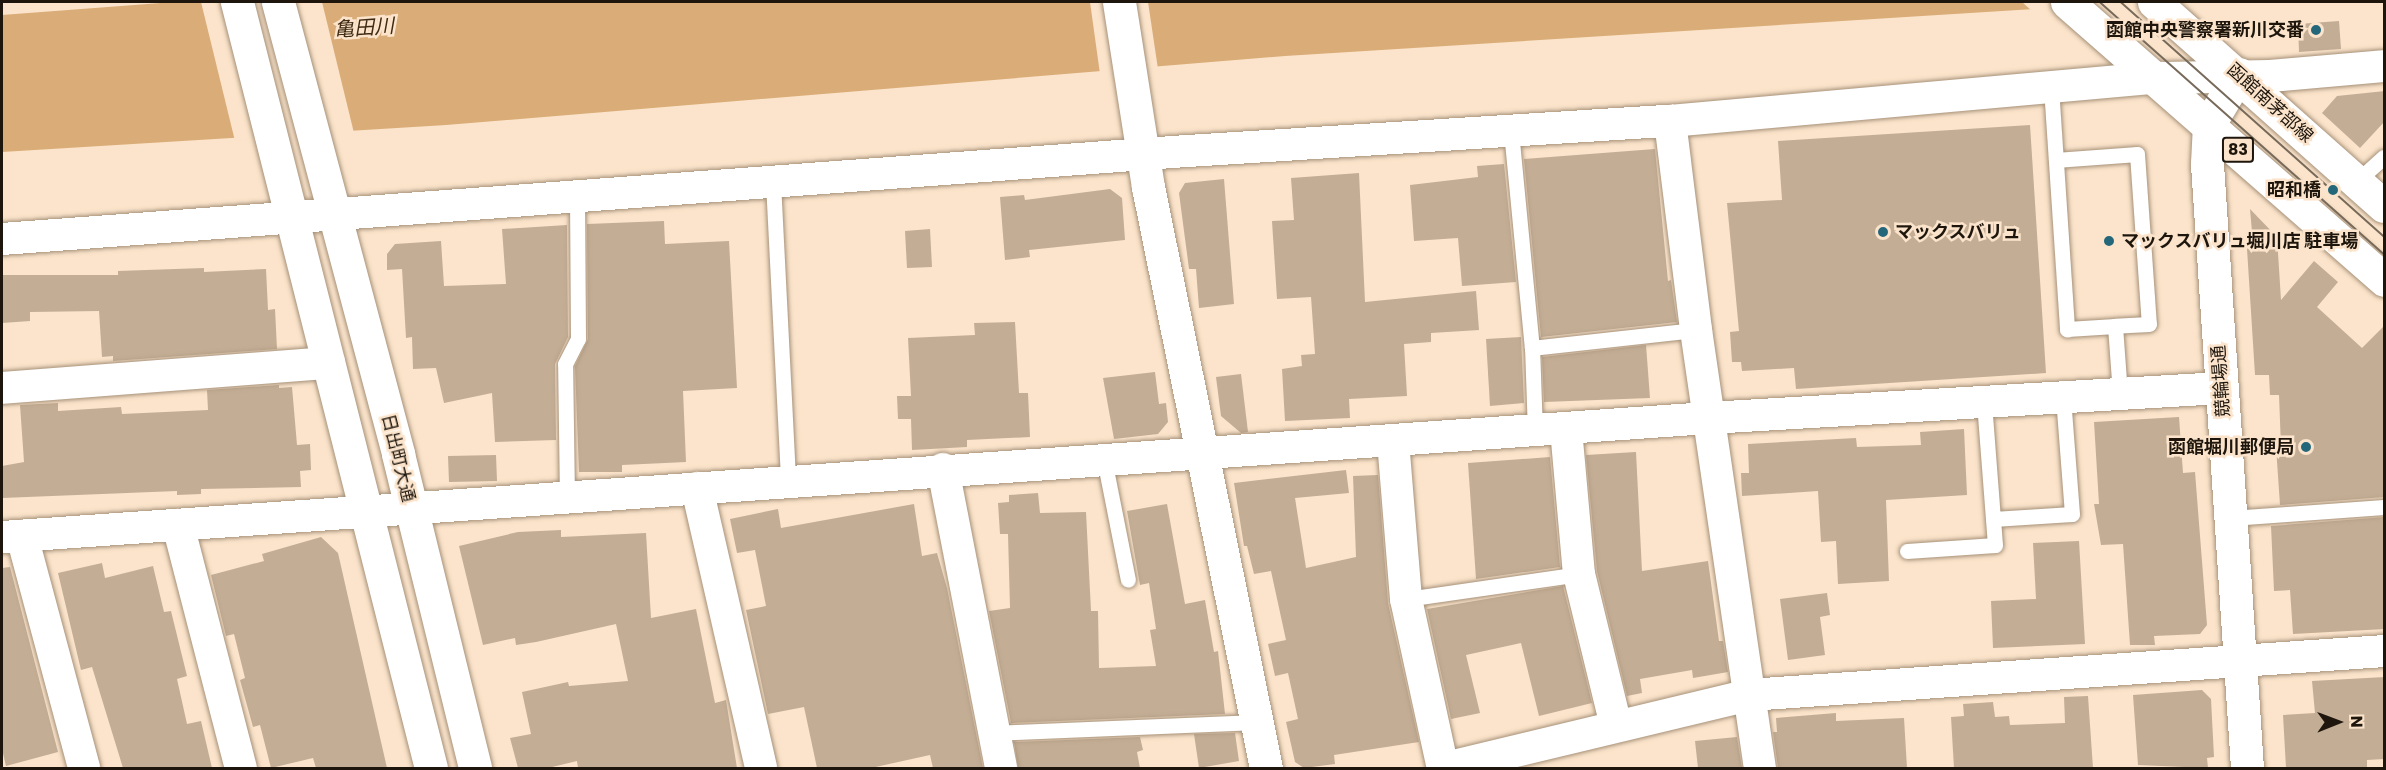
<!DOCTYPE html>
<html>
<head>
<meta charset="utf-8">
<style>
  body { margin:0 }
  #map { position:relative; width:2386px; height:770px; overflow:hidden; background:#fbe4cb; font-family:Poppins,"Noto Sans JP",sans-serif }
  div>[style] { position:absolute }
  .water>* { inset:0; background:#daac77 }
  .pier>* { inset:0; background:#fbe4cb }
  .building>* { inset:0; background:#c3ad95 }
  .roads { filter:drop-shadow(0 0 2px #a69179) drop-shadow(0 0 2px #a69179) }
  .service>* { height:15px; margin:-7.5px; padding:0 7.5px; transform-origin:7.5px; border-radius:7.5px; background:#fff }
  .minor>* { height:32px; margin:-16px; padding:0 16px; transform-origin:16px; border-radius:16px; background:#fff }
  .tertiary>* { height:33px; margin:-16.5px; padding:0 16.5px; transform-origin:16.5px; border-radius:16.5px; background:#fff }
  .primary>* { height:33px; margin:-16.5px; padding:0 16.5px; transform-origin:16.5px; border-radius:16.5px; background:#fff }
  .tram>* { height:1.5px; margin:-0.75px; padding:0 0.75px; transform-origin:0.75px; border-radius:0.75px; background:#786a5a }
  .dots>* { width:16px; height:16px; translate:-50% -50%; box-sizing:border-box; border:3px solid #fbe4cb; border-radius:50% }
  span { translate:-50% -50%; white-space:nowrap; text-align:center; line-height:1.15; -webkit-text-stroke:5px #fbe4cb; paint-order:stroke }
  .shield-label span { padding:2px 4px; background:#fbe4cb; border:2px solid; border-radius:4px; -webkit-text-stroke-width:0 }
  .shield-label { font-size:16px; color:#1e160d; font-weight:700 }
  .poi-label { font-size:18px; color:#1e160d; font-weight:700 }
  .right { translate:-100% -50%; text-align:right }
  .left { translate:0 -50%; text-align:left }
  .street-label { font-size:18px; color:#1e160d }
  .water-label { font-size:20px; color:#3f2b13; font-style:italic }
  .frame { position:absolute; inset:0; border:3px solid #1e160d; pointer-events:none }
  .north { position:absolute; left:2308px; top:692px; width:60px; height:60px; -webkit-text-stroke:4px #fbe4cb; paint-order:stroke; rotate:89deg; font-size:16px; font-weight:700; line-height:24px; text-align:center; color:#1e160d }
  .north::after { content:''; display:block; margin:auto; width:21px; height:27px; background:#1e160d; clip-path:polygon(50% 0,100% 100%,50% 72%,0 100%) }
</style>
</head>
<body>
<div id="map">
  <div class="water">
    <div style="clip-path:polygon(174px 2px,2146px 2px,1285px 56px,446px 125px,2px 152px,2px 15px)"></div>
  </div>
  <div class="pier">
    <div style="clip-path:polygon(201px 2px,322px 2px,354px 133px,235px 141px)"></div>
    <div style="clip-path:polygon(1090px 2px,1148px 2px,1158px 69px,1100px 74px)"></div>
    <div style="clip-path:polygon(2022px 2px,2149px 2px,2033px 12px)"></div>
  </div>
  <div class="building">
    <div style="clip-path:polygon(2339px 21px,2341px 49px,2299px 52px,2298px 24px)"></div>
    <div style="clip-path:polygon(2385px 91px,2385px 121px,2360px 148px,2322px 113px,2337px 96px)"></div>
    <div style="clip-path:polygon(2030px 125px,2046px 373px,1796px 389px,1794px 368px,1742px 371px,1741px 362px,1732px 362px,1730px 332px,1739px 331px,1727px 203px,1782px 200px,1778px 141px)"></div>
    <div style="clip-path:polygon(1655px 149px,1668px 281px,1671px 280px,1677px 322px,1541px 337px,1524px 159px)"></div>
    <div style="clip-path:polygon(1504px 164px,1516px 282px,1462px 286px,1458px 238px,1414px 241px,1410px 185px,1478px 177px,1477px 166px)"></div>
    <div style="clip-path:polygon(1359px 173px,1365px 302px,1476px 291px,1479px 330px,1431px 333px,1431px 342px,1404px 344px,1407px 396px,1349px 399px,1350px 418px,1285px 421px,1282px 369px,1302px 366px,1301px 355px,1315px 354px,1311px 297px,1277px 299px,1272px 221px,1294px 220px,1291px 178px)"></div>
    <div style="clip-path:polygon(1224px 179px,1234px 304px,1199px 308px,1196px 269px,1189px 269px,1179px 193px,1185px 183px)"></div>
    <div style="clip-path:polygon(1110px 189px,1122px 198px,1125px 240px,1029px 250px,1030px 257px,1005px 260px,1000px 197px,1024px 195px,1025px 200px)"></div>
    <div style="clip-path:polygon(2250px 209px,2277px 237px,2281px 300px,2314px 261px,2338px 282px,2317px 307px,2362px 348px,2385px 325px,2385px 497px,2280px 505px,2276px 447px,2281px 447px,2279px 395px,2270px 395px,2269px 375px,2255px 375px,2246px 233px,2252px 232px)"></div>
    <div style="clip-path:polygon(664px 221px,665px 244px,729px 241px,737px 388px,683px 391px,686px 462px,622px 465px,622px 472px,579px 472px,575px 366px,588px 339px,587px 224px)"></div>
    <div style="clip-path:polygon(567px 225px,568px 337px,555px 364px,556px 440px,495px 442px,492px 393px,444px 403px,436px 368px,413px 369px,412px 337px,406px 338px,402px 269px,387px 270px,387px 254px,395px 244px,441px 241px,444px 286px,506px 284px,502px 229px)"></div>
    <div style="clip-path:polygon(930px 229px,932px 267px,907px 268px,905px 231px)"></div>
    <div style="clip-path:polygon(204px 268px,204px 272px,266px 269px,268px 310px,275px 309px,277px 349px,113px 361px,113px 356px,102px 357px,99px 311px,30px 312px,30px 321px,2px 323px,2px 275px,118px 275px,118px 271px)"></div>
    <div style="clip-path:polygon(1015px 322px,1019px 393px,1028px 393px,1030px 437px,967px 440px,967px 447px,912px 450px,911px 419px,898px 419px,897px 396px,911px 396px,908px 338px,975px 335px,974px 323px)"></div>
    <div style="clip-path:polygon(1521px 337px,1524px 403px,1490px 406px,1486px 339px)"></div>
    <div style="clip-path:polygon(1646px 345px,1650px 398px,1544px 402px,1542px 357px)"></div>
    <div style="clip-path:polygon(1155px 372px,1159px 404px,1166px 403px,1168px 422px,1158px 434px,1114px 439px,1103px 378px)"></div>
    <div style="clip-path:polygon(1241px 374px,1248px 432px,1241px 433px,1221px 416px,1216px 377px)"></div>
    <div style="clip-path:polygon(279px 385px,279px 388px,292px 387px,297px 445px,310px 444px,311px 470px,300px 471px,301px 487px,201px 489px,201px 494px,177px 495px,177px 491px,2px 498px,2px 466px,24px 462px,20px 405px,58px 403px,58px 411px,121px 407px,122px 414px,208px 410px,207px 390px)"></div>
    <div style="clip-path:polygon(2179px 417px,2183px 473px,2195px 472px,2207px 625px,2200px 634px,2154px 636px,2155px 645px,2130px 645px,2123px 544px,2101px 545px,2094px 504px,2099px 504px,2094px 422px)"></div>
    <div style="clip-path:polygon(1964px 429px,1967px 495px,1886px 500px,1889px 581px,1838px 584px,1836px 541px,1821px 542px,1818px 491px,1742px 496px,1741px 473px,1749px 473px,1748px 444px,1856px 438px,1857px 447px,1921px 445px,1920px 432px)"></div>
    <div style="clip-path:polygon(1636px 452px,1642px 571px,1708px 561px,1719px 641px,1723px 641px,1728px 672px,1693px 678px,1692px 670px,1640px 679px,1642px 693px,1627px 696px,1597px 571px,1586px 455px)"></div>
    <div style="clip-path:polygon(496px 455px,497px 481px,449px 482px,448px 456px)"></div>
    <div style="clip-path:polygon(1550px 457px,1560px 567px,1476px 579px,1468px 463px)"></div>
    <div style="clip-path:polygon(1346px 470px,1349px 493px,1295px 498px,1306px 568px,1356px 557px,1353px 476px,1378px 475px,1388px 603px,1419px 742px,1334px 755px,1335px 764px,1304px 768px,1295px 762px,1286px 722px,1298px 719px,1288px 673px,1275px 676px,1268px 644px,1286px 640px,1271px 571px,1254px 574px,1247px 546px,1244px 546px,1234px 483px)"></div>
    <div style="clip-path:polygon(1038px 493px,1040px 513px,1086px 512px,1091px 611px,1098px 611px,1099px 668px,1156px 666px,1150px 630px,1156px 629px,1149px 583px,1140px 585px,1127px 511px,1167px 504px,1185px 604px,1205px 600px,1214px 652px,1218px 651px,1225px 714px,1011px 723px,989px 611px,1010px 608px,1008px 534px,1000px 534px,998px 503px,1009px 502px,1009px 495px)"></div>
    <div style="clip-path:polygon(914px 504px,922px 556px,937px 553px,947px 588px,983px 768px,933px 768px,930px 755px,871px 768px,817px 768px,804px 707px,768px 714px,746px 610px,766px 606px,755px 550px,737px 553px,730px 519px,778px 509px,781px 528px)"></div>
    <div style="clip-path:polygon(2385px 517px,2385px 629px,2293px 634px,2290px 590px,2274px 591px,2271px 526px)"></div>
    <div style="clip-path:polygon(561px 530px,561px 537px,646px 533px,651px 618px,696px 609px,715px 703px,726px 700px,737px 768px,578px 768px,577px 761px,548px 768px,518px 768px,510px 738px,531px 734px,522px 692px,568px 682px,569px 686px,628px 681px,616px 624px,536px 642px,516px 645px,515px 638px,483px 645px,459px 546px,518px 532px)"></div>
    <div style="clip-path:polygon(321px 537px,338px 553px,387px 768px,316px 768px,313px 758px,271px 768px,260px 725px,253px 727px,240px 680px,245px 678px,234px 634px,226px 636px,211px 575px,264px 561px,262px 554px)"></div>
    <div style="clip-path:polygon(2079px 541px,2085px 644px,1993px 648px,1991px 601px,2036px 599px,2033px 543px)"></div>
    <div style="clip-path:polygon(102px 563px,105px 578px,153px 566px,164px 612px,171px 611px,187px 676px,177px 679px,187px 724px,201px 721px,212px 768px,123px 768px,92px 667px,81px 670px,58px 573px)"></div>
    <div style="clip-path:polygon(10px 567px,58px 752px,6px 766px,2px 749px,2px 568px)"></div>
    <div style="clip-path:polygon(1563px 586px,1592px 703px,1539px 716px,1521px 643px,1466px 655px,1480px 713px,1451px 719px,1427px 609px)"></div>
    <div style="clip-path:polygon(1827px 593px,1830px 615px,1820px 617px,1825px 655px,1788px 660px,1780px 599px)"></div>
    <div style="clip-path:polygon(2385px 677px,2385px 759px,2367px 760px,2367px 768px,2286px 768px,2283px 715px,2315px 713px,2312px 681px)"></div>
    <div style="clip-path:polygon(2202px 690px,2211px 699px,2214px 757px,2207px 758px,2208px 768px,2138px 765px,2133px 695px)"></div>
    <div style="clip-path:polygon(2088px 696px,2093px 768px,1954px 768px,1951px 717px,1964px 716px,1963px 704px,1993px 702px,1995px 717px,2009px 716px,2010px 725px,2065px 723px,2064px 697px)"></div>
    <div style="clip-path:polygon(1836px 713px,1836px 721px,1904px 718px,1907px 768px,1778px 768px,1773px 732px,1777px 732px,1776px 718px)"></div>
    <div style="clip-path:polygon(1235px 733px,1239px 761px,1199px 768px,1194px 734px)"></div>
    <div style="clip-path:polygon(1140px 737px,1143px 750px,1137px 752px,1140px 768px,1018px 768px,1014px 742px)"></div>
    <div style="clip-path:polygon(1737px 737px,1742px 768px,1698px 768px,1695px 741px)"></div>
  </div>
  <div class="roads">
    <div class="service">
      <div style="left:2051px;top:87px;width:243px;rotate:86.2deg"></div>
      <div style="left:2067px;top:329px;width:48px;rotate:-3.6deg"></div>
      <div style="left:2115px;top:326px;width:68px;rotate:85.8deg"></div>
      <div style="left:1511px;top:131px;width:218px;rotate:84.5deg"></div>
      <div style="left:2056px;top:160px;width:81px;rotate:-4.2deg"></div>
      <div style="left:2137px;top:154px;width:170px;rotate:86deg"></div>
      <div style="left:2149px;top:324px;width:34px;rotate:177deg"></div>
      <div style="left:2357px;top:181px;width:36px;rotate:-42deg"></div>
      <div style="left:773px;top:182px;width:299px;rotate:87.1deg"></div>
      <div style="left:1535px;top:432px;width:84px;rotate:-92deg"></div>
      <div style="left:1532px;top:348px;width:165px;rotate:-6.3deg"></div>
      <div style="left:1104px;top:459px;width:123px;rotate:78.8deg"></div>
      <div style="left:567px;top:499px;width:135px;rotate:-90.8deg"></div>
      <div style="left:565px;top:364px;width:28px;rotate:-63deg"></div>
      <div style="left:578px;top:339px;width:142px;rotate:-90.4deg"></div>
      <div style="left:2231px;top:518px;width:153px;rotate:-4.1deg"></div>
      <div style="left:1993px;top:519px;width:79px;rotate:-3.6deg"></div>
      <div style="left:2072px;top:514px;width:117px;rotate:-94.4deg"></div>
      <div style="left:1907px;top:551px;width:88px;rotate:-3.9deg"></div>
      <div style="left:1995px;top:545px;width:143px;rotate:-94.4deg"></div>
      <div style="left:1406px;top:599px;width:175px;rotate:-8.2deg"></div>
      <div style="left:993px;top:733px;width:263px;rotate:-2.4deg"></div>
    </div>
    <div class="minor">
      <div style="left:1670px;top:121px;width:211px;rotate:82.9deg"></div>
      <div style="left:1696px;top:330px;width:443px;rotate:81.7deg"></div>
      <div style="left:2px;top:239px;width:1173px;rotate:-4.25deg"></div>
      <div style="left:1172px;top:152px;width:499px;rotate:-3.6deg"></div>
      <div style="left:1670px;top:121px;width:488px;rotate:-5.1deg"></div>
      <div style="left:2156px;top:78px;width:114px;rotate:-1deg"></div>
      <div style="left:2270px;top:76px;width:114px;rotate:-5deg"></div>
      <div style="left:2px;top:388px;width:328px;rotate:-4.4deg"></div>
      <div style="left:1566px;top:429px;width:146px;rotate:84.9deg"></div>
      <div style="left:1579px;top:574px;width:156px;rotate:76.3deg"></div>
      <div style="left:1393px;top:441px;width:159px;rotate:85.3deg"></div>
      <div style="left:1406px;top:599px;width:173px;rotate:77.7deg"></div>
      <div style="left:943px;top:469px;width:305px;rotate:79deg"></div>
      <div style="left:697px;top:488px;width:287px;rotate:77.1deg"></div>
      <div style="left:178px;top:525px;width:251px;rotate:75.5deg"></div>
      <div style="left:22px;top:536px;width:240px;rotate:75deg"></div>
      <div style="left:2px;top:537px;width:1711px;rotate:-3.99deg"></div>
      <div style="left:1709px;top:418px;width:513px;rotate:-3.35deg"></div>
      <div style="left:1445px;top:768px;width:313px;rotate:-13.5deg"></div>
      <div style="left:1749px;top:695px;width:637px;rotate:-3.96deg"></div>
    </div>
    <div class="tertiary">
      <div style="left:237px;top:2px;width:790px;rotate:75.79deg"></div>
      <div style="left:278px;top:2px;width:468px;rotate:75.1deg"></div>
      <div style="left:398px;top:454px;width:323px;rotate:76.2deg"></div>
      <div style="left:1119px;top:2px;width:187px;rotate:81.1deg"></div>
      <div style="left:1148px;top:187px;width:593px;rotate:78.52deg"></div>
      <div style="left:2239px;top:74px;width:58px;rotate:121deg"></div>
      <div style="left:2209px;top:124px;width:40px;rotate:92.9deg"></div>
      <div style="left:2207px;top:164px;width:605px;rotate:86.21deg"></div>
    </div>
    <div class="primary">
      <div style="left:2067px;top:2px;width:422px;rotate:41.2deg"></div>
      <div style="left:2154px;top:2px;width:307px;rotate:41.6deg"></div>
    </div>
  </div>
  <div class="tram">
    <div style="left:2100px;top:2px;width:380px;rotate:41.6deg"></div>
    <div style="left:2121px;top:2px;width:352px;rotate:41.7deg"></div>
  </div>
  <div class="dots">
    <div style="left:2316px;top:30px;background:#25677a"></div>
    <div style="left:2333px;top:190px;background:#25677a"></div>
    <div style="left:1883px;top:232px;background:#25677a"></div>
    <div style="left:2109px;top:241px;background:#25677a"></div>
    <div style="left:2306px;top:447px;background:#25677a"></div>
  </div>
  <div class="shield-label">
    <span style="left:2238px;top:150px">83</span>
  </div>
  <div class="poi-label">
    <span class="right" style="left:2304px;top:30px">函館中央警察署新川交番</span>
    <span class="right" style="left:2321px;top:190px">昭和橋</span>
    <span class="left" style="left:1895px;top:232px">マックスバリュ</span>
    <span class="left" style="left:2121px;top:241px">マックスバリュ堀川店 駐車場</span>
    <span class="right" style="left:2294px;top:447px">函館堀川郵便局</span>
  </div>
  <div class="street-label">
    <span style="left:2270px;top:103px;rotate:42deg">函館南茅部線</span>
    <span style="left:2221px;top:381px;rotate:-94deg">競輪場通</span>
    <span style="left:398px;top:458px;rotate:76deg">日出町大通</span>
  </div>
  <div class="water-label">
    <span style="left:364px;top:28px;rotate:-4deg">亀田川</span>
  </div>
  <div class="frame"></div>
  <div class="north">N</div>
</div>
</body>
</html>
